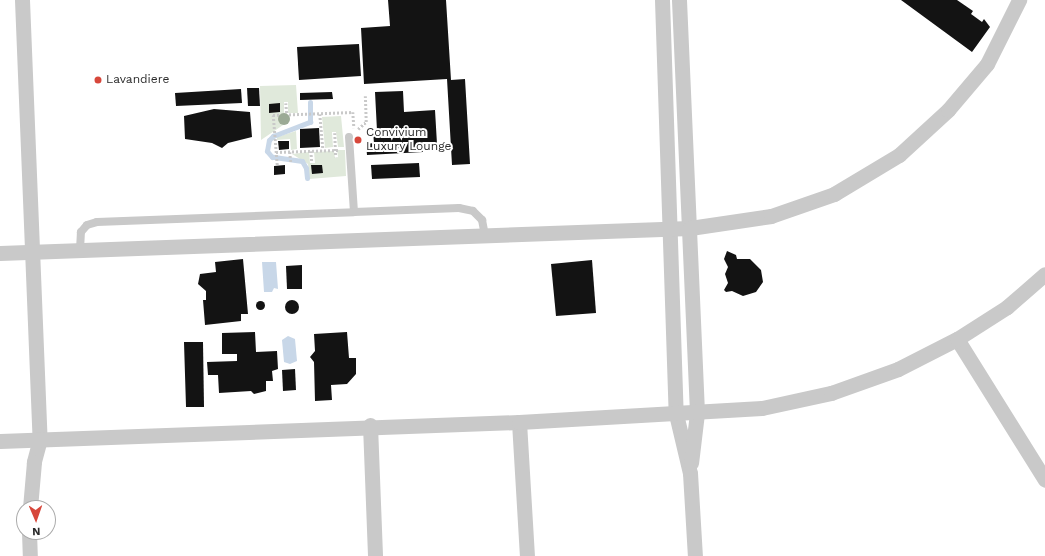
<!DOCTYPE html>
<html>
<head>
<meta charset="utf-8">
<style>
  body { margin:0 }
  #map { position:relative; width:1045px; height:556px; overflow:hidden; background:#fff; font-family:"Work Sans",sans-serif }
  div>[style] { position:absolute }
  .green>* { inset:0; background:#e0e9db }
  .water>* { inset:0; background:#c8d7e8 }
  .stream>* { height:5px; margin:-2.5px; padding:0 2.5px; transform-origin:2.5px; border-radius:2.5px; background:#c8d7e8 }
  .building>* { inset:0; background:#131313 }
  .round { border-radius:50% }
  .path>* { height:2.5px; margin-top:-1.25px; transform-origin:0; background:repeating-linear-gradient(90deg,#c9c9c9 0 2px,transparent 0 4px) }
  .service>* { height:8px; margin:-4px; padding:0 4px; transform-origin:4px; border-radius:4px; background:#c9c9c9 }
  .minor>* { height:15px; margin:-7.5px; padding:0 7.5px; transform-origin:7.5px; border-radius:7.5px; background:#c9c9c9 }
  .trees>* { width:12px; height:12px; margin:-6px; border-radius:50%; background:#9baa95 }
  .dots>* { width:11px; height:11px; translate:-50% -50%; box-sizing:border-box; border:2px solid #fff; border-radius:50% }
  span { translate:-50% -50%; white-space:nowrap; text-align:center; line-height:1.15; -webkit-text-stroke:4px #fff; paint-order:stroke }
  .poi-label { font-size:12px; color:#2c2c2c }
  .left { translate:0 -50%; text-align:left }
  .north { position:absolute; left:16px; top:500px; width:40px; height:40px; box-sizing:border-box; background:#fff; border:1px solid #ababab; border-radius:50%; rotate:178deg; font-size:11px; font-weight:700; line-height:16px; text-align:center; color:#2c2c2c }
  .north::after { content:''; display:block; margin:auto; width:14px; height:18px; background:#d7473b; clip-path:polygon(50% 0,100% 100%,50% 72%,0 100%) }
</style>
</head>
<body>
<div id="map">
  <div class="green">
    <div style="clip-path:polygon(296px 85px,298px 113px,288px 113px,288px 102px,284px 102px,284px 112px,289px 121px,261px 140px,260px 86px)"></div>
    <div style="clip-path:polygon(341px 116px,344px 147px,338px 147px,336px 132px,332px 132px,333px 147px,325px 148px,322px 117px)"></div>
    <div style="clip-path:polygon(296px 131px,297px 149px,291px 150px,290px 139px,277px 140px,277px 137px)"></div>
    <div style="clip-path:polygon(337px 150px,345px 150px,346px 176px,309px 179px,308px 164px,292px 154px,309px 152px,310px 163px,315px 163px,314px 152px,334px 151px,335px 158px,338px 157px)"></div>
  </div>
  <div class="water">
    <div style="clip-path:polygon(262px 262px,276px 262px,278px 289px,274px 288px,272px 292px,264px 292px)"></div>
    <div style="clip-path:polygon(288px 336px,295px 339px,297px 361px,290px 364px,284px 362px,282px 340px)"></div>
  </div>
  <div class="stream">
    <div style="left:307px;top:178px;width:10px;rotate:-96deg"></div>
    <div style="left:306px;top:168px;width:8px;rotate:-120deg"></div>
    <div style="left:302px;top:161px;width:30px;rotate:-172deg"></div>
    <div style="left:272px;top:157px;width:8px;rotate:-130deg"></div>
    <div style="left:267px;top:151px;width:11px;rotate:-80deg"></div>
    <div style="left:269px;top:140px;width:6px;rotate:-45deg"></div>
    <div style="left:273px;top:136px;width:40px;rotate:-21deg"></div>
    <div style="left:310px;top:122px;width:20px;rotate:-90deg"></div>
  </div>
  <div class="building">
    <div style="clip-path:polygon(388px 0,446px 0,451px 80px,465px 79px,470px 164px,452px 165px,447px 79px,364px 84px,361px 28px,390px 26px)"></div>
    <div style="clip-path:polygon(901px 0,957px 0,973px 11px,971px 14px,982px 22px,984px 19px,990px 27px,972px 52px)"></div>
    <div style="clip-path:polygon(359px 44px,361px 76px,299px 80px,297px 47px)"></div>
    <div style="clip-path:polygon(247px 88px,259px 88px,260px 106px,248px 106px)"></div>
    <div style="clip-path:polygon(241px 89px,242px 103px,176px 106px,175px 93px)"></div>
    <div style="clip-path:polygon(403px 91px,404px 112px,435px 110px,437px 144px,422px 144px,423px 152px,367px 155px,366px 144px,374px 143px,373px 132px,377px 131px,375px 92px)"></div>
    <div style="clip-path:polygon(332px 92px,333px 99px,300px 100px,300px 93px)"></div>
    <div style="clip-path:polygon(280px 103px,280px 112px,269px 113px,269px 104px)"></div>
    <div style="clip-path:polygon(214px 109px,250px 112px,252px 137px,228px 143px,222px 148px,212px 143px,185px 139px,184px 116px)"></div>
    <div style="clip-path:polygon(319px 128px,320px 147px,300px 148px,300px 129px)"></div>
    <div style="clip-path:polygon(278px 141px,289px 141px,289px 149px,279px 150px)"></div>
    <div style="clip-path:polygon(419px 163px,420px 177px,372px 179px,371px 165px)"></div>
    <div style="clip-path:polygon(285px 165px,285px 174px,274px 175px,274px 166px)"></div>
    <div style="clip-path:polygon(311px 165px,322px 165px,323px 173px,312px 174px)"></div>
    <div style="clip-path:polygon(727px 251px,736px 255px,737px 259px,750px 259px,761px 270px,763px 282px,756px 292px,743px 296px,732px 291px,726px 292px,724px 290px,728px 283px,725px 274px,728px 267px,724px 259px)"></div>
    <div style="clip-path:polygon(243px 259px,248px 314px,241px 314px,241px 321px,205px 325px,203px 300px,206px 300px,206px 291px,198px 284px,200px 274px,216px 272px,215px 262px)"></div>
    <div style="clip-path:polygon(592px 260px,596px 313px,556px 316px,551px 264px)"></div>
    <div style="clip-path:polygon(302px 265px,302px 289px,287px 289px,286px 266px)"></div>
    <div class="round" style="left:285px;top:300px;width:14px;height:14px"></div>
    <div class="round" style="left:255.5px;top:300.5px;width:9px;height:9px"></div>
    <div style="clip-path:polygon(255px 332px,256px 352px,277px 351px,278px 369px,272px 371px,273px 381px,266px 381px,266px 391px,254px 394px,251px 391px,219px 393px,218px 375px,208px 375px,207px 362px,237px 361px,237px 354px,222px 354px,222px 333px)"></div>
    <div style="clip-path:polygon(347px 332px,349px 358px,356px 358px,356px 374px,347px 384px,331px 385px,332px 400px,315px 401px,314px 362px,310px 357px,315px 351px,314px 334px)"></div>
    <div style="clip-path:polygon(184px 342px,203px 342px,204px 407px,186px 407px)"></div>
    <div style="clip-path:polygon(295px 369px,296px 390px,283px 391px,282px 370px)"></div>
  </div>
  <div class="path">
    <div style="left:286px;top:103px;width:11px;rotate:85deg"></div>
    <div style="left:320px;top:114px;width:36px;rotate:85deg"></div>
    <div style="left:358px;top:129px;width:11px;rotate:-41deg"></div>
    <div style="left:366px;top:122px;width:26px;rotate:-92deg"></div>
    <div style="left:335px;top:133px;width:24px;rotate:88deg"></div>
    <div style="left:311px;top:151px;width:12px;rotate:85deg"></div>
    <div style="left:276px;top:152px;width:62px;rotate:-1.8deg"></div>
    <div style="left:290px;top:152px;width:11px;rotate:85deg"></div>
    <div style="left:277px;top:165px;width:50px;rotate:-94.6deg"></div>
    <div style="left:273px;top:115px;width:80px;rotate:-2.1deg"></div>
    <div style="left:353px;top:112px;width:16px;rotate:86deg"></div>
  </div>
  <div class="service">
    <div style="left:349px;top:137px;width:75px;rotate:86.2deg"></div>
    <div style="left:80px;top:250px;width:18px;rotate:-87deg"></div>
    <div style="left:81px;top:232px;width:9px;rotate:-49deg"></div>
    <div style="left:87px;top:225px;width:10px;rotate:-17deg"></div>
    <div style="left:97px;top:222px;width:257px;rotate:-2.2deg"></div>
    <div style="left:354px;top:212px;width:105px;rotate:-2.2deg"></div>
    <div style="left:459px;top:208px;width:14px;rotate:12deg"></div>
    <div style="left:473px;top:211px;width:13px;rotate:45deg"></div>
    <div style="left:482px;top:220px;width:15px;rotate:79deg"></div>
  </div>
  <div class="minor">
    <div style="left:22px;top:0;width:439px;rotate:87.7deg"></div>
    <div style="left:40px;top:439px;width:24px;rotate:105deg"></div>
    <div style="left:34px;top:462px;width:46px;rotate:95deg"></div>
    <div style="left:662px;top:0;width:414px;rotate:88.1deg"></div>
    <div style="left:676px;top:414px;width:61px;rotate:76.7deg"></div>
    <div style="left:690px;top:473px;width:83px;rotate:86.6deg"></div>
    <div style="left:679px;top:0;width:413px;rotate:87.5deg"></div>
    <div style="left:697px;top:413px;width:50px;rotate:96.8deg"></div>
    <div style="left:0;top:253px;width:690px;rotate:-2.08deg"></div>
    <div style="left:690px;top:228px;width:82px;rotate:-8.4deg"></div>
    <div style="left:771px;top:216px;width:67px;rotate:-19.2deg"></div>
    <div style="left:834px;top:194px;width:76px;rotate:-31deg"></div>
    <div style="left:899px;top:155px;width:67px;rotate:-42.6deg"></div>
    <div style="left:948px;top:110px;width:60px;rotate:-49.7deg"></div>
    <div style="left:987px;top:64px;width:72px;rotate:-63.4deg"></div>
    <div style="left:957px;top:339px;width:166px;rotate:58deg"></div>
    <div style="left:519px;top:422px;width:134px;rotate:86.6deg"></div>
    <div style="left:370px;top:425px;width:131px;rotate:87.8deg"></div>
    <div style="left:0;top:441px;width:519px;rotate:-2.1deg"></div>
    <div style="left:519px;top:422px;width:243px;rotate:-3.3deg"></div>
    <div style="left:762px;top:408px;width:71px;rotate:-12.3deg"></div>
    <div style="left:831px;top:393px;width:71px;rotate:-19.7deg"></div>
    <div style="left:898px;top:369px;width:66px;rotate:-27deg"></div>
    <div style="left:957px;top:339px;width:59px;rotate:-32.6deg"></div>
    <div style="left:1007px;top:307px;width:50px;rotate:-41deg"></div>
    <div style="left:29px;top:532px;width:24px;rotate:88deg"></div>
  </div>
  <div class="trees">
    <div style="left:284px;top:119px"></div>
  </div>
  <div class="dots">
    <div style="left:98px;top:80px;background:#d7473b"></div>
    <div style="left:358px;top:140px;background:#d7473b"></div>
  </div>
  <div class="poi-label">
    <span class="left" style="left:106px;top:80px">Lavandiere</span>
    <span class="left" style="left:366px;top:140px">Convivium<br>Luxury Lounge</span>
  </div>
  <div class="north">N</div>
</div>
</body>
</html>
